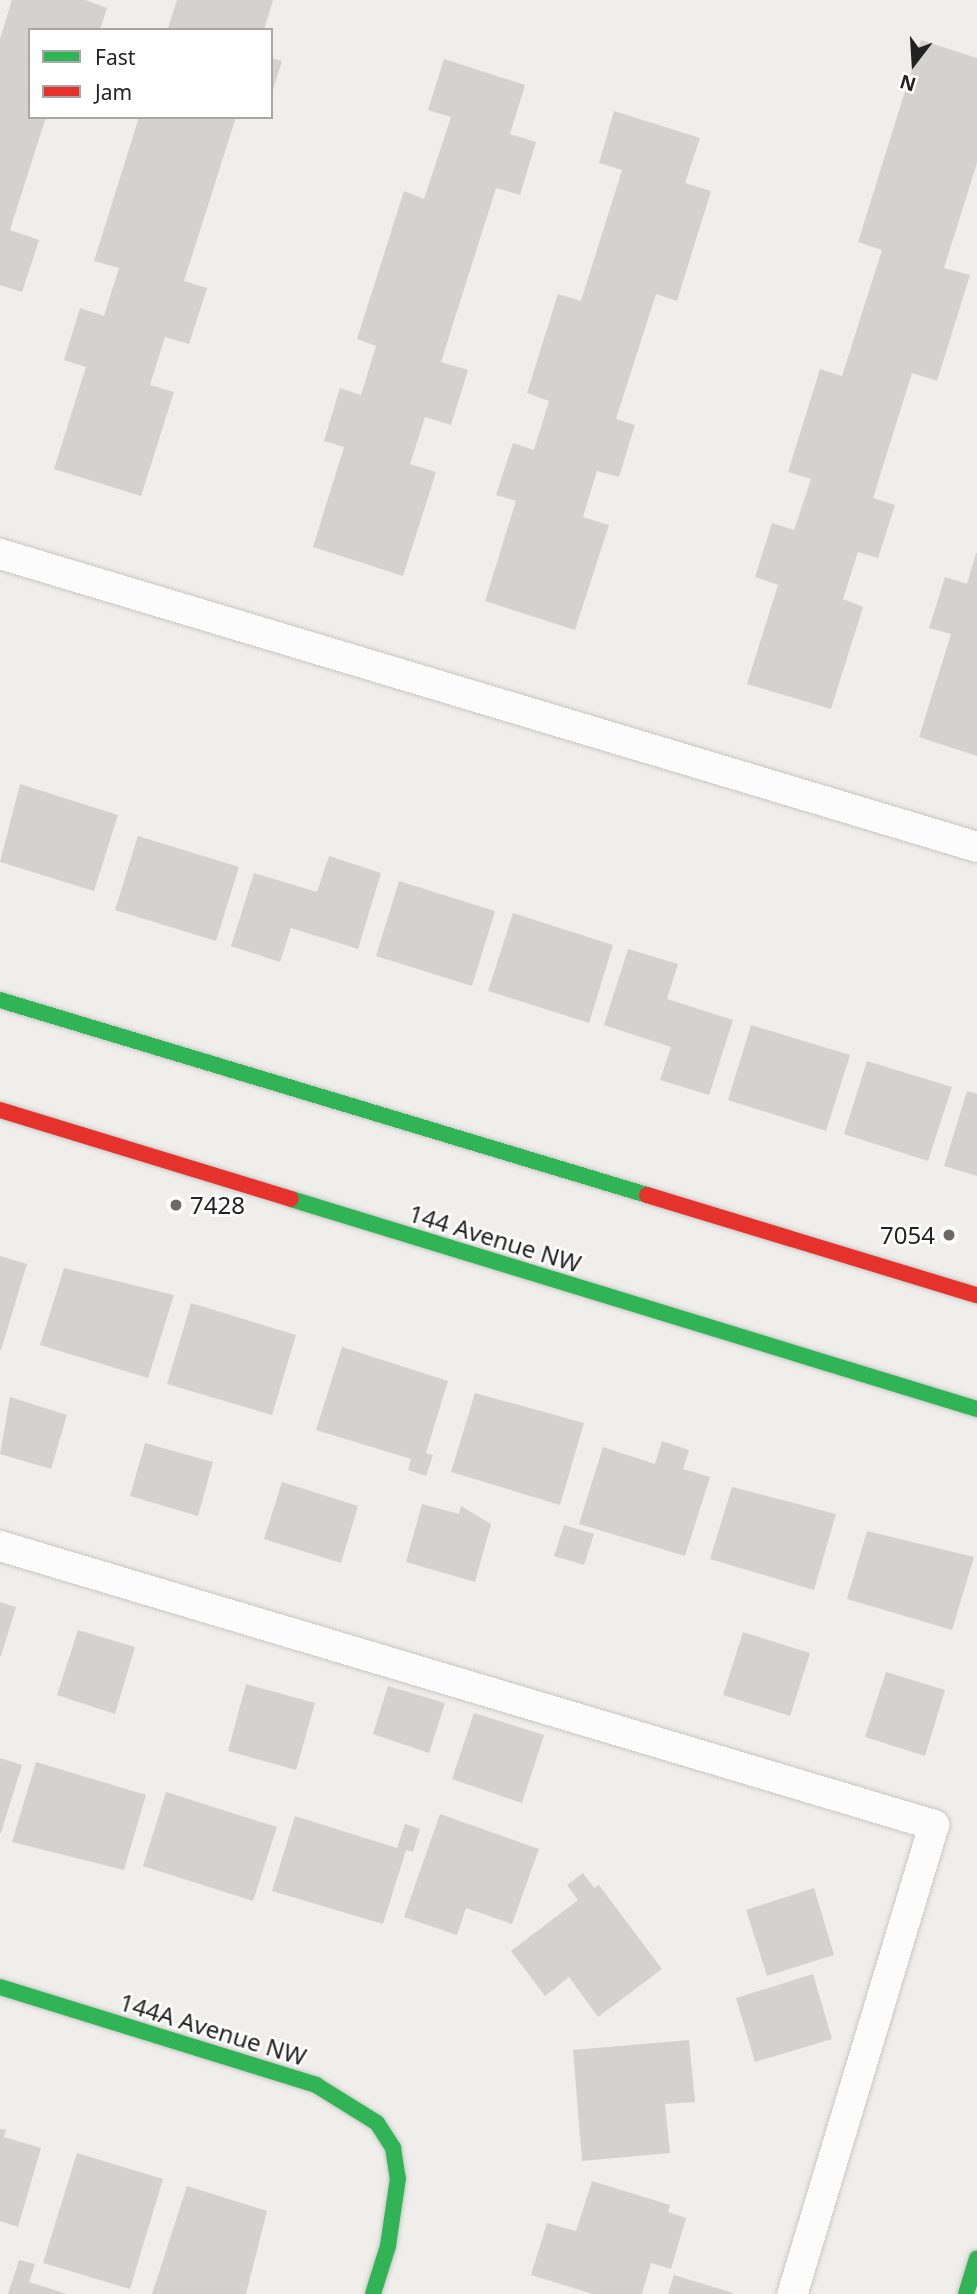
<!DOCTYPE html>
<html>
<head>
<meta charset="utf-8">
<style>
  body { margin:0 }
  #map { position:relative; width:977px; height:2294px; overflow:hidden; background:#f0eeea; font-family:"Noto Sans",sans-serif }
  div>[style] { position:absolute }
  .building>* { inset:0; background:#d4d2cf }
  .roads { filter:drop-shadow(0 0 2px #c9c8c6) drop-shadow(0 0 2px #c9c8c6) }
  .lane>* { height:30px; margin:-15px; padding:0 15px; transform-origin:15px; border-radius:15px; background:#fdfcfc }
  .fast>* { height:16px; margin:-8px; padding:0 8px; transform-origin:8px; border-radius:8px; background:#30b455 }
  .jam>* { height:16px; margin:-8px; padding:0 8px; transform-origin:8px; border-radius:8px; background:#e5322d }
  .dots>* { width:19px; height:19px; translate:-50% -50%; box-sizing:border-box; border:4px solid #fff; border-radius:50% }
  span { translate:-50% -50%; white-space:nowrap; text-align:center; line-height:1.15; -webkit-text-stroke:5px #fff; paint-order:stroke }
  .poi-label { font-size:24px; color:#222 }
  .left { translate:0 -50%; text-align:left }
  .right { translate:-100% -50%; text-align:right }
  .street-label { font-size:24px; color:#222 }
  .legend { position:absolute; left:28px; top:28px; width:245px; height:91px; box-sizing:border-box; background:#fff; border:2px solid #a7a7a7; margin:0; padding:9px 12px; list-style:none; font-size:21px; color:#222 }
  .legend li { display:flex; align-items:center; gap:14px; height:35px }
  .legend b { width:35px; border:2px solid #a7a7a7 }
  .north { position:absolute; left:879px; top:28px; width:70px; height:70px; -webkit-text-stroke:5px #fff; paint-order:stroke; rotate:197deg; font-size:19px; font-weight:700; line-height:28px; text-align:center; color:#222 }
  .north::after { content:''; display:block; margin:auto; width:24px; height:32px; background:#222; clip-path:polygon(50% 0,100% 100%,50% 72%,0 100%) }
</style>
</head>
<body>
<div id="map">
  <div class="building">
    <div style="clip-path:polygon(12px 0,85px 0,107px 8px,100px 30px,30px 30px,30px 117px,46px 117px,10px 230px,39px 240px,22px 292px,0 285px,0 39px)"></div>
    <div style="clip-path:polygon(177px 0,273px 0,264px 30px,173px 30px,168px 28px)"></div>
    <div style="clip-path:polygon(921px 40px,977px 58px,977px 163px,944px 268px,970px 275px,937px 381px,912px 373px,873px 498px,895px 505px,878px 558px,858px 552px,843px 599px,863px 607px,831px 709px,747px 684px,778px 585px,755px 577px,772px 523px,794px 530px,811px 479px,788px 472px,820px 369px,842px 376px,882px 250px,858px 242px)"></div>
    <div style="clip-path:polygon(271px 58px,282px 61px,272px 93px,271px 93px)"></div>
    <div style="clip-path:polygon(444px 59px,525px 85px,510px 134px,536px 142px,520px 195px,496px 188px,441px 362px,468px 370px,451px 425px,425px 417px,410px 464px,436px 472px,403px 576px,313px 547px,344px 447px,324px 441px,340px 388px,361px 395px,376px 346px,357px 339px,404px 191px,424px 199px,451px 117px,428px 110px)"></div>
    <div style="clip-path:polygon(614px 111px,700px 138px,685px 183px,711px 191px,677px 301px,656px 294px,616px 419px,635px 425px,619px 477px,597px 471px,583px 517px,609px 525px,575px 630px,485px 601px,516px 501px,496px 495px,513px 443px,534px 450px,549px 401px,527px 393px,558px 294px,581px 301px,622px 170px,599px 163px)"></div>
    <div style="clip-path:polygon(139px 117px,236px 117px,184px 281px,207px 288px,189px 344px,165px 337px,150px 385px,174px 392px,141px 496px,54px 469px,86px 367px,64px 360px,80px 308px,104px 316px,119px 268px,94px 261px)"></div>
    <div style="clip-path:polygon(976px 553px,977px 553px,977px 756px,919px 737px,951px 634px,929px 628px,945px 577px,967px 584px)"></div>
    <div style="clip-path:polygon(20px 784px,118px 815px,94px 891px,0 862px)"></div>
    <div style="clip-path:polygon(138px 836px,239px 867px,216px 941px,115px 910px)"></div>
    <div style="clip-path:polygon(329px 856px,381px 873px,358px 949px,291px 928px,280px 962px,231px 946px,254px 873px,317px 892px)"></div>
    <div style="clip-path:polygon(399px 881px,495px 911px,472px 986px,376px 956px)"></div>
    <div style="clip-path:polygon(513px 913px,613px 945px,589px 1023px,488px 991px)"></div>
    <div style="clip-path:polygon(628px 949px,678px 964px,667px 999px,733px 1020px,709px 1095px,660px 1080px,671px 1047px,604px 1025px)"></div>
    <div style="clip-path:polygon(751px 1025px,850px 1055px,826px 1131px,728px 1100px)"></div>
    <div style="clip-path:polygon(867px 1061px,952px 1087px,928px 1161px,844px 1134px)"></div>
    <div style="clip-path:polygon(967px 1091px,977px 1094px,977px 1176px,944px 1166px)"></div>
    <div style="clip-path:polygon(0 1256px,27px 1264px,1px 1350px,0 1350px)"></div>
    <div style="clip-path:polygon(64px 1268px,174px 1295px,148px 1378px,40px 1345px)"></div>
    <div style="clip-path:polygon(191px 1303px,296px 1335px,272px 1415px,167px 1384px)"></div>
    <div style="clip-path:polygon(342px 1347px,448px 1381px,426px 1453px,433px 1455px,426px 1476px,408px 1470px,411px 1459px,316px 1430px)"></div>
    <div style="clip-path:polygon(475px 1393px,584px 1423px,560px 1505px,451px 1472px)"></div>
    <div style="clip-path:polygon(10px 1397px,67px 1415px,51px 1469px,0 1454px)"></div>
    <div style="clip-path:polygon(662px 1441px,689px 1450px,683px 1469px,710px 1477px,685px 1556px,579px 1524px,603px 1447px,655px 1464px)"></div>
    <div style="clip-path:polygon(145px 1443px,213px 1462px,198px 1516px,130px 1496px)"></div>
    <div style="clip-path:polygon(282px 1482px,358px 1506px,341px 1563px,264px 1539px)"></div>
    <div style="clip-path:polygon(732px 1487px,836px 1514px,814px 1590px,710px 1559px)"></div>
    <div style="clip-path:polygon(422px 1504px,459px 1514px,461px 1506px,491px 1524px,475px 1582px,406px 1562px)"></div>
    <div style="clip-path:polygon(564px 1525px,594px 1534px,584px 1565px,554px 1556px)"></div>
    <div style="clip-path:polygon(867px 1531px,974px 1557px,952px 1630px,847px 1599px)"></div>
    <div style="clip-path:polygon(0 1602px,16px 1607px,1px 1656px,0 1656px)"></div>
    <div style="clip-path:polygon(78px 1630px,135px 1647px,115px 1714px,57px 1695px)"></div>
    <div style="clip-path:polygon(743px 1632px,810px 1653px,790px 1716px,723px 1695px)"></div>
    <div style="clip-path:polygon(886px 1672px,945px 1690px,925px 1756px,865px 1737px)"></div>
    <div style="clip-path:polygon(246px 1684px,315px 1703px,296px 1770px,228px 1751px)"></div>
    <div style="clip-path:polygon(388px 1686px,445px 1703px,429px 1753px,373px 1734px)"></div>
    <div style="clip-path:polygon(474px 1713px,544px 1735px,522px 1803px,452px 1779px)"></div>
    <div style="clip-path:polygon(0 1758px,22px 1765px,1px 1833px,0 1833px)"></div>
    <div style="clip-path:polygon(36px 1762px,146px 1795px,124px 1870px,12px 1842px)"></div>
    <div style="clip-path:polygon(166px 1792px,277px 1827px,253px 1901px,143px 1866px)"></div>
    <div style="clip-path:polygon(440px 1814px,539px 1849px,512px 1924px,466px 1908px,457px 1935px,404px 1917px)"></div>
    <div style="clip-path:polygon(295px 1816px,397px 1848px,405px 1824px,420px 1829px,413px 1852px,406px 1850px,383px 1924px,272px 1891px)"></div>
    <div style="clip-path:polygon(583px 1873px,594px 1888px,599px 1885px,662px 1969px,598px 2017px,569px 1977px,545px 1996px,511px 1951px,578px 1900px,567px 1885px)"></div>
    <div style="clip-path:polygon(814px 1888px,834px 1955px,767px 1976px,746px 1910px)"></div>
    <div style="clip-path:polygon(813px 1974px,832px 2039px,755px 2062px,736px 1998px)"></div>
    <div style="clip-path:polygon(689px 2040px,695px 2102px,665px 2104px,670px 2153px,582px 2161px,573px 2050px)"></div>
    <div style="clip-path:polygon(0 2129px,6px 2130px,4px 2137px,41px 2148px,18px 2227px,0 2221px)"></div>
    <div style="clip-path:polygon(77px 2153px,163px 2179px,130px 2289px,43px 2263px)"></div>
    <div style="clip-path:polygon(592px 2181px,670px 2205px,668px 2212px,686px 2218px,671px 2269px,651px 2263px,642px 2294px,593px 2294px,531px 2275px,547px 2223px,576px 2231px)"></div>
    <div style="clip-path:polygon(187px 2186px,267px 2211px,246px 2294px,152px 2294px)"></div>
    <div style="clip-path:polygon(19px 2260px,35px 2264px,29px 2282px,67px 2294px,8px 2294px)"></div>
    <div style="clip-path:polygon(674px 2275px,733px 2293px,733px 2294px,668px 2294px)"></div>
  </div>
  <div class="roads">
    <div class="lane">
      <div style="left:0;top:554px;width:1020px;rotate:16.69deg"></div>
      <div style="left:0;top:1546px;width:975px;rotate:16.63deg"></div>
      <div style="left:934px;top:1825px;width:490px;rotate:106.8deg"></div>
    </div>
    <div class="fast">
      <div style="left:0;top:1000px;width:676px;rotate:16.77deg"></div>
      <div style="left:291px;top:1199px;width:717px;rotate:17.02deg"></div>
      <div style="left:0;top:1987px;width:331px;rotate:17.2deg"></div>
      <div style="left:316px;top:2085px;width:72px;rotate:31.9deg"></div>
      <div style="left:377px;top:2123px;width:30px;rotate:57deg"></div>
      <div style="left:393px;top:2148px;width:30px;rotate:81deg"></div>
      <div style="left:398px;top:2178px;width:69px;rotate:98.4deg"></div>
      <div style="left:388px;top:2246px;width:50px;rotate:107.4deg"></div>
      <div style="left:966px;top:2294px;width:37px;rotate:-73deg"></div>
    </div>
    <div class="jam">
      <div style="left:0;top:1110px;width:304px;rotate:17deg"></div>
      <div style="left:647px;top:1195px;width:345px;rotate:16.9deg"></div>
    </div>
  </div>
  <div class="dots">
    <div style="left:176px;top:1205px;background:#6a6968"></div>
    <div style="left:949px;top:1235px;background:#6a6968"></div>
  </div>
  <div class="poi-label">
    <span class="left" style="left:190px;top:1205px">7428</span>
    <span class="right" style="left:935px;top:1235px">7054</span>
  </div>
  <div class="street-label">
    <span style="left:495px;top:1238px;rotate:17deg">144 Avenue NW</span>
    <span style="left:213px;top:2029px;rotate:17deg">144A Avenue NW</span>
  </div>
  <ul class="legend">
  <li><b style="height:9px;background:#30b455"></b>Fast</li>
  <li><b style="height:9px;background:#e5322d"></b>Jam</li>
  </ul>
  <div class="north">N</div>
</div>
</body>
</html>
